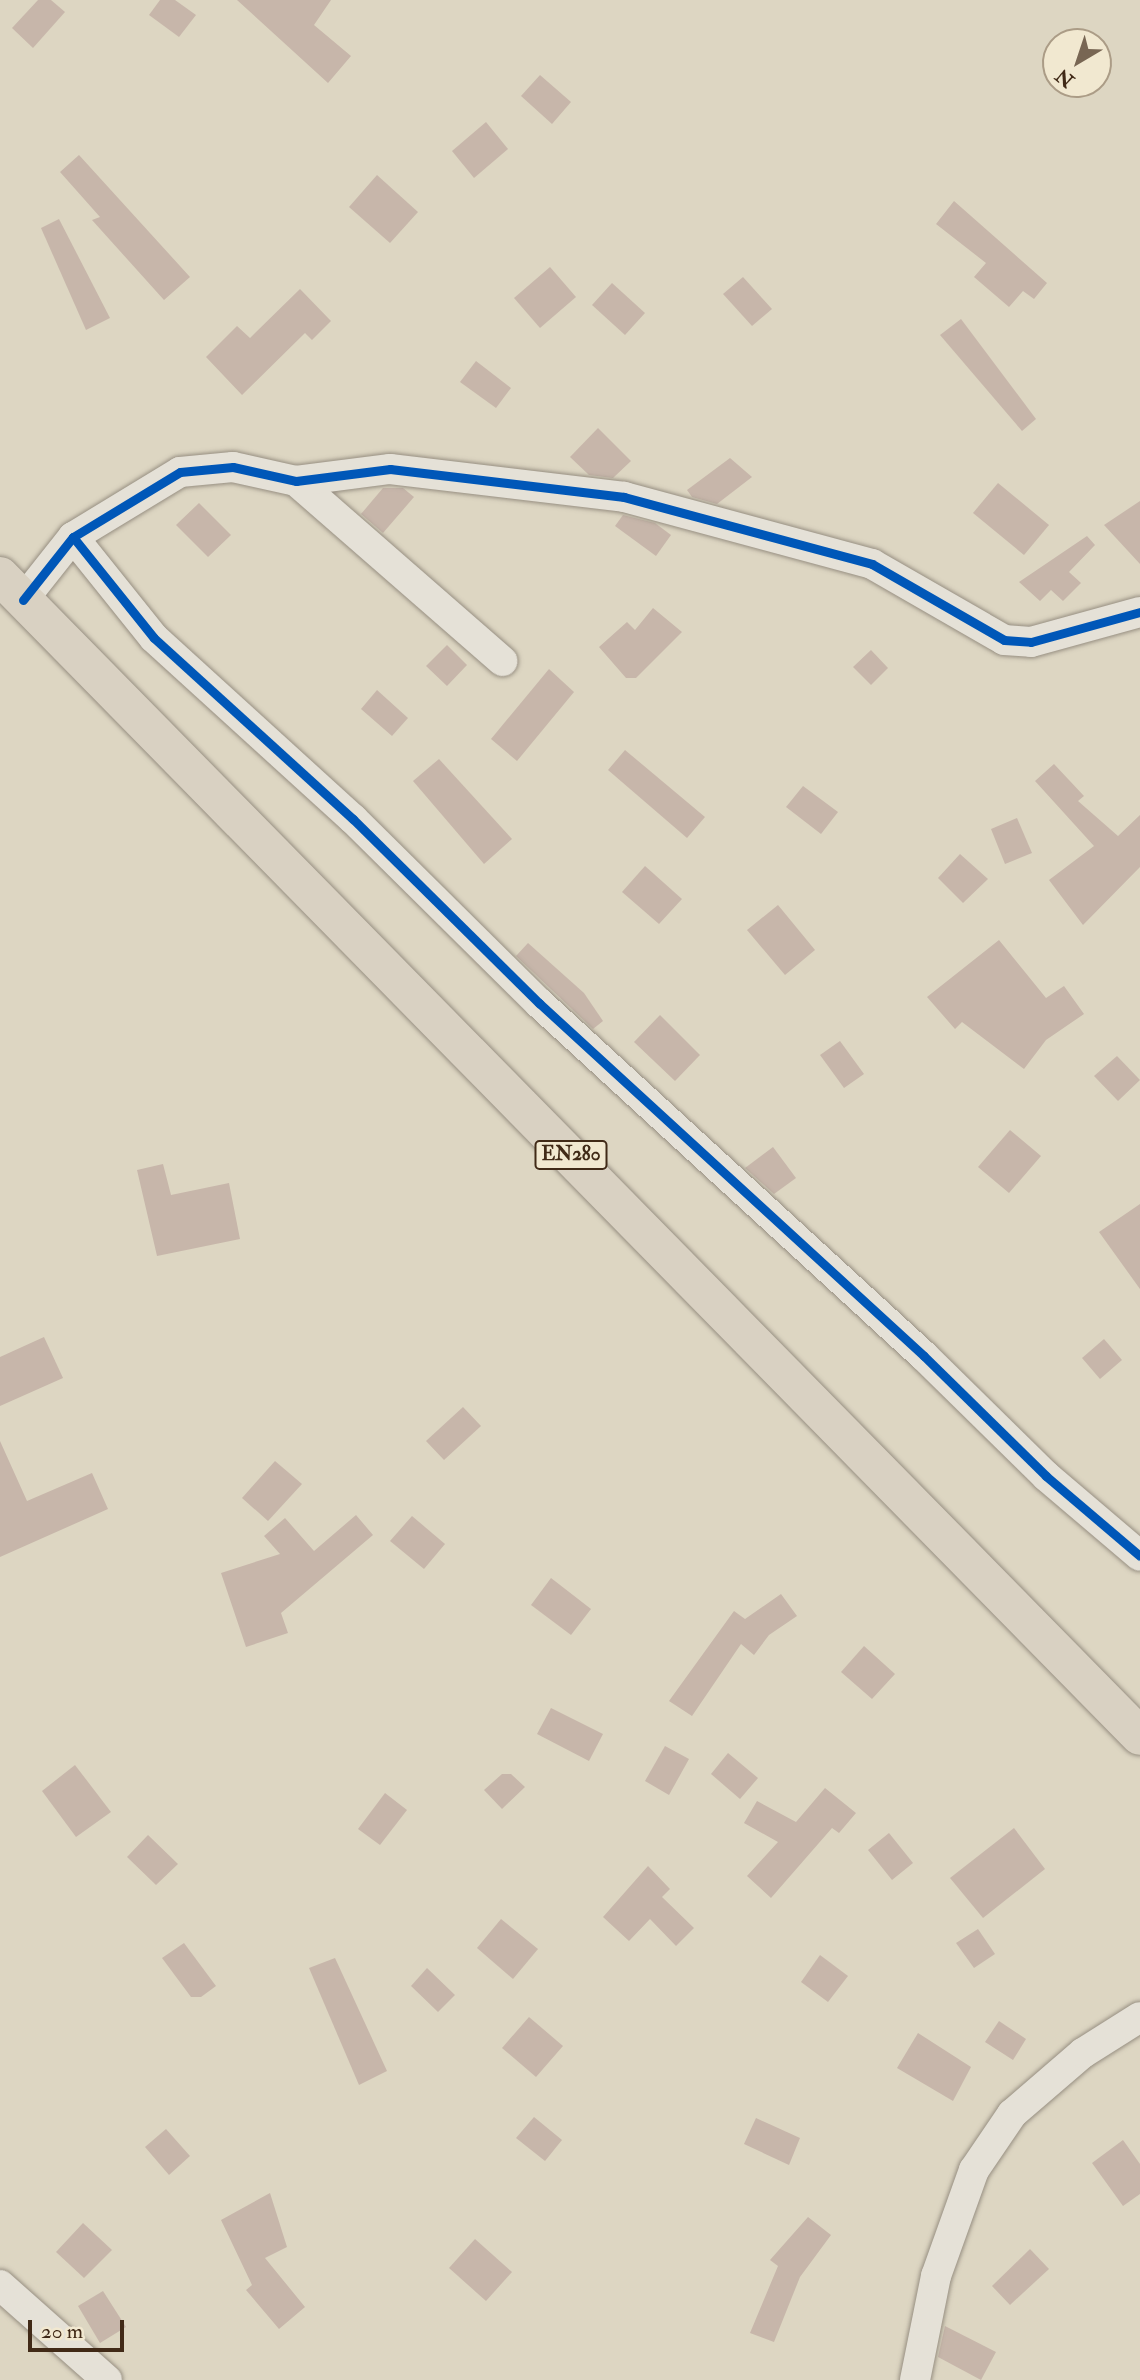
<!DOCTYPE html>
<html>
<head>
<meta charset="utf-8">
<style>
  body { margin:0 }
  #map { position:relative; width:1140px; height:2380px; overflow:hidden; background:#ddd6c2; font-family:"IM FELL Double Pica",serif }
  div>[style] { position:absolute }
  .building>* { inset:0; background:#c7b6aa }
  .roads { filter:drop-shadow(0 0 2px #978f82) drop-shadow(0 0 2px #978f82) }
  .street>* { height:30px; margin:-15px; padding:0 15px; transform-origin:15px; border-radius:15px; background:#e5e1d7 }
  .primary>* { height:38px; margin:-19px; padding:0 19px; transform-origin:19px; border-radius:19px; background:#d9d1c2 }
  .cycleway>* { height:9px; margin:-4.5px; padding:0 4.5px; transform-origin:4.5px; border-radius:4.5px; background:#0057b8 }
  span { translate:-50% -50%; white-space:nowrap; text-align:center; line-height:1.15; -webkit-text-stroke:5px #f1e8d0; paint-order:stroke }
  .shield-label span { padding:2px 5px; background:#f1e8d0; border:2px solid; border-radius:5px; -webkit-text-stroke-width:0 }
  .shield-label { font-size:19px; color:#412a17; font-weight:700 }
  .north { position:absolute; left:1042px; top:28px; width:70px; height:70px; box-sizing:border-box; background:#f1e8d0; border:2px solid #ab9c86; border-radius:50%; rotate:219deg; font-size:19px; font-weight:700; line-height:28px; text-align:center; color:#412a17 }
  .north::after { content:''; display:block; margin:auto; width:24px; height:32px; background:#786653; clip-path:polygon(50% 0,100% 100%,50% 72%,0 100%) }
  .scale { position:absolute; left:28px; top:2320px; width:96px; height:32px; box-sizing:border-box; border:4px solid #412a17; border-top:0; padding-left:9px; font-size:21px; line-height:24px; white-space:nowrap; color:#412a17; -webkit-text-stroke:5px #f1e8d0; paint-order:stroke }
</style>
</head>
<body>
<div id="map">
  <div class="building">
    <div style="clip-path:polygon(38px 0,51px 0,65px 12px,33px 48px,12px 28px)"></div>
    <div style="clip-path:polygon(160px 0,175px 0,196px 15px,179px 37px,149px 15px)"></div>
    <div style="clip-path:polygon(237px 0,331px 0,314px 25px,351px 56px,328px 83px)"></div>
    <div style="clip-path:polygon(540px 75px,571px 102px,552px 124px,521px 96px)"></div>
    <div style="clip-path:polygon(486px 122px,508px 149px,474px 178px,452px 151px)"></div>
    <div style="clip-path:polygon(79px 155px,190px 277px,164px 300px,92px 220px,100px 217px,60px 172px)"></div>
    <div style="clip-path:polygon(377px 175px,418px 212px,390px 243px,349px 207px)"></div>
    <div style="clip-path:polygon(954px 201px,1047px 283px,1034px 299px,1023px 291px,1009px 307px,974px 277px,986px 263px,936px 224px)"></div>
    <div style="clip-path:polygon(59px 219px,110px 318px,86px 330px,41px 228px)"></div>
    <div style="clip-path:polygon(550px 267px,576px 297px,540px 328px,514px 298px)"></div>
    <div style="clip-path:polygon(743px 277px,772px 309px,752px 326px,723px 294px)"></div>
    <div style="clip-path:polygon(612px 283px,645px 313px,625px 335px,592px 305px)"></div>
    <div style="clip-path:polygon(300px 289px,331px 321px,312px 340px,305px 333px,242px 395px,206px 357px,237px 326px,250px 338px)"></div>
    <div style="clip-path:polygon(961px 319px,1036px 419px,1022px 431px,940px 335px)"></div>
    <div style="clip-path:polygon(476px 361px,511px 388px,496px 408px,460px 382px)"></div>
    <div style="clip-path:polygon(598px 428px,631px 461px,613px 478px,589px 475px,570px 457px)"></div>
    <div style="clip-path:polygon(730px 458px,752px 477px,717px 504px,692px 497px,687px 490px)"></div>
    <div style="clip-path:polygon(998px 483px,1049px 525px,1024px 555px,973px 513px)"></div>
    <div style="clip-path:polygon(383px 488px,403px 488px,414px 497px,383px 533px,361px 514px)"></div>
    <div style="clip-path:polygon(1140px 501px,1140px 564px,1104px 525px)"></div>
    <div style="clip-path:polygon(199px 503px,231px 535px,208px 557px,176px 525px)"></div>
    <div style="clip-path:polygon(623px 515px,655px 523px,671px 535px,656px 556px,615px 526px)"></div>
    <div style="clip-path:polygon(1087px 536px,1095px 545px,1069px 572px,1081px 583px,1063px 601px,1051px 590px,1040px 601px,1019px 582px)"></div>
    <div style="clip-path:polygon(653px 608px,682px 632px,636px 678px,626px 678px,599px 647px,627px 622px,635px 630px)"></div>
    <div style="clip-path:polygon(447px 645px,467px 665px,447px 686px,426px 666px)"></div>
    <div style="clip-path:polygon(871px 650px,888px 668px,871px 685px,853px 667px)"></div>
    <div style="clip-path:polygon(549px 669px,574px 692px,517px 761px,491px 739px)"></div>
    <div style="clip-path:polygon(377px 690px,408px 718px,392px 736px,361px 709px)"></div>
    <div style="clip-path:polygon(625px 750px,705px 817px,687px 838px,608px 770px)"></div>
    <div style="clip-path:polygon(439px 759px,512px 839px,484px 864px,413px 781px)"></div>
    <div style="clip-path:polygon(1054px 764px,1084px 796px,1078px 801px,1118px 836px,1140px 815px,1140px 867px,1083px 925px,1049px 880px,1094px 846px,1035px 781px)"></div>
    <div style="clip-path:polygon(803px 786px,838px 812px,821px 834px,786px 807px)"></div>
    <div style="clip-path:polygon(1017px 818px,1032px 853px,1005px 864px,991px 829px)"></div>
    <div style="clip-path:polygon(960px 854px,988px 879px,963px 903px,938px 878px)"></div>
    <div style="clip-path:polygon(645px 866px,682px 899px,659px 924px,622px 892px)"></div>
    <div style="clip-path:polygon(778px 905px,815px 950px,785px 975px,747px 930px)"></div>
    <div style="clip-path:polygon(999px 940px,1046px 998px,1064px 986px,1084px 1014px,1046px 1040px,1024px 1069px,962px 1022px,955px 1029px,927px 997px)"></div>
    <div style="clip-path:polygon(528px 943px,584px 993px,603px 1021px,593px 1029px,516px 956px)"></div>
    <div style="clip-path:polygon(660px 1015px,700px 1055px,675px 1081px,634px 1042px)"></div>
    <div style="clip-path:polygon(840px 1041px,864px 1074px,844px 1088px,820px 1055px)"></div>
    <div style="clip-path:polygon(1117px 1056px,1140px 1080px,1118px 1101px,1094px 1076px)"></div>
    <div style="clip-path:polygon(1010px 1130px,1041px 1156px,1009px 1193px,978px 1167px)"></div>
    <div style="clip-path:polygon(773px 1147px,796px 1178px,774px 1194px,745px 1168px)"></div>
    <div style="clip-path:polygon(163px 1164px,171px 1195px,229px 1183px,240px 1239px,157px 1256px,137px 1170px)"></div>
    <div style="clip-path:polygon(1140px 1204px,1140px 1289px,1099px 1232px)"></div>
    <div style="clip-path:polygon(44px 1337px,63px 1378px,0 1406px,0 1357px)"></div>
    <div style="clip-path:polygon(1104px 1339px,1122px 1360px,1100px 1379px,1082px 1358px)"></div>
    <div style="clip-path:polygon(463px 1407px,481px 1426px,444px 1460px,426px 1441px)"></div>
    <div style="clip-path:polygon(0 1441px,27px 1501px,92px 1473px,108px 1509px,0 1557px)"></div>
    <div style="clip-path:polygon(275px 1461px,302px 1484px,268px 1521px,242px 1498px)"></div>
    <div style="clip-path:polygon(356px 1515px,373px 1535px,281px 1613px,288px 1633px,246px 1647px,221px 1573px,280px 1554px,264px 1536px,285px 1518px,314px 1551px)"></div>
    <div style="clip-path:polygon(412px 1516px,445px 1544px,424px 1569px,390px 1541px)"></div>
    <div style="clip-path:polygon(551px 1578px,591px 1609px,571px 1635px,531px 1605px)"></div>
    <div style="clip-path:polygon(781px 1594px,797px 1616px,769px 1635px,754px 1655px,741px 1644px,692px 1716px,669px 1701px,734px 1611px,745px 1619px)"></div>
    <div style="clip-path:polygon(864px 1646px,895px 1674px,872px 1699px,841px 1672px)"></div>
    <div style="clip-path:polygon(551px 1708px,603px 1734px,589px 1761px,537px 1734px)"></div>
    <div style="clip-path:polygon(665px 1746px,689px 1759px,669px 1795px,645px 1781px)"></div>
    <div style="clip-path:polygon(728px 1753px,758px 1778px,740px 1799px,711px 1774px)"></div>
    <div style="clip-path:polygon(75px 1765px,111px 1812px,76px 1837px,42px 1791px)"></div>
    <div style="clip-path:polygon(502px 1774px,511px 1774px,525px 1787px,502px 1809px,484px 1790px)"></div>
    <div style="clip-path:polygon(825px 1788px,856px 1813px,839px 1833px,832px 1828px,771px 1898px,747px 1876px,778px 1842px,744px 1823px,757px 1801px,796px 1822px)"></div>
    <div style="clip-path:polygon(385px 1793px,407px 1810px,380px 1845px,358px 1829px)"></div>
    <div style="clip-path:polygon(1014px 1828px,1045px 1869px,983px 1918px,950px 1878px)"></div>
    <div style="clip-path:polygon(889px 1833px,913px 1863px,892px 1880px,868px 1850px)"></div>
    <div style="clip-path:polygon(148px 1835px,178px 1864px,156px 1885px,127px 1857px)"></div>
    <div style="clip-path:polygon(648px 1866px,670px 1889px,662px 1897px,694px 1928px,676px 1946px,650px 1919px,629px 1941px,603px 1917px)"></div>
    <div style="clip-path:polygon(501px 1919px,538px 1949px,513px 1979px,477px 1948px)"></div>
    <div style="clip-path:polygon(978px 1929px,995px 1954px,974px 1968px,956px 1943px)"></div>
    <div style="clip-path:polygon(184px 1943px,216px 1986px,201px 1997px,191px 1997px,162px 1958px)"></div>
    <div style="clip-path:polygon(820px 1955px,848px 1976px,828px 2002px,801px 1982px)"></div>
    <div style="clip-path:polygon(335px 1958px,387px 2071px,359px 2085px,309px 1968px)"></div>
    <div style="clip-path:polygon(427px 1968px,455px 1995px,438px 2012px,411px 1986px)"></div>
    <div style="clip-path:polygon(529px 2017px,563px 2046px,536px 2077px,502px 2048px)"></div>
    <div style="clip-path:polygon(999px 2021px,1026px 2039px,1013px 2060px,985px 2042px)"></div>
    <div style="clip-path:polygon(918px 2033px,971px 2067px,953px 2101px,897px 2068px)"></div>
    <div style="clip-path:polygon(534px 2117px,562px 2140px,545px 2161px,516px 2138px)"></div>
    <div style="clip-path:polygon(756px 2118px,800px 2138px,789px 2165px,744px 2144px)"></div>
    <div style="clip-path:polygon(166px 2129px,190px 2156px,169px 2175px,145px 2147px)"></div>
    <div style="clip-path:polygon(1123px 2140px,1140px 2164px,1140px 2194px,1123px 2206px,1092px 2163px)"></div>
    <div style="clip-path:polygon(270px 2193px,287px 2247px,265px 2258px,305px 2307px,279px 2329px,246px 2290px,252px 2285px,221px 2220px)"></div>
    <div style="clip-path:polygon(808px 2217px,831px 2235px,800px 2277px,774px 2342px,750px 2333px,778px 2266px,770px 2260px)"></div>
    <div style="clip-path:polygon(83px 2223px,112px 2250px,84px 2278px,56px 2252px)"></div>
    <div style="clip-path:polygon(475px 2239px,512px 2272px,486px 2301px,449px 2268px)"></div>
    <div style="clip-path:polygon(1030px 2249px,1049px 2269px,1010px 2305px,992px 2286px)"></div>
    <div style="clip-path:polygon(103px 2291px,126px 2327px,100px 2343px,78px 2306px)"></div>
    <div style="clip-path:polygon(945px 2326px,996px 2352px,981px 2380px,938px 2357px)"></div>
  </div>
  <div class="roads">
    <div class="street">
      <div style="left:296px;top:481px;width:274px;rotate:41.1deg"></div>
      <div style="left:73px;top:537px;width:129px;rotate:51.3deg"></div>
      <div style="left:154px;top:638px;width:269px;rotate:42.3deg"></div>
      <div style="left:353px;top:819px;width:262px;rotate:44.7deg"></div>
      <div style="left:539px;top:1003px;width:522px;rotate:42.52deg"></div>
      <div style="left:924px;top:1356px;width:171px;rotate:44.5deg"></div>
      <div style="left:1046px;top:1476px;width:123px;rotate:40.4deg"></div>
      <div style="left:23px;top:600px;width:80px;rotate:-51.6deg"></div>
      <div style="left:73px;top:537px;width:125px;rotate:-31.3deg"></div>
      <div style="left:180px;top:472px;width:53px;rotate:-5.4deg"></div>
      <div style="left:233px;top:467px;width:65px;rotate:12.5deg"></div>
      <div style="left:296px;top:481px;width:95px;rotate:-7.3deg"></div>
      <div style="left:390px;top:469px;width:236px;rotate:6.8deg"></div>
      <div style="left:624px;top:497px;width:257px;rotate:15.1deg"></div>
      <div style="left:872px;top:564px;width:152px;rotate:29.9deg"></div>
      <div style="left:1004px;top:640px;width:27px;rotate:4deg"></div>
      <div style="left:1031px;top:642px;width:113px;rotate:-15.4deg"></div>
      <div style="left:0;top:2285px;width:143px;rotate:41.6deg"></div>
      <div style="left:915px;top:2380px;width:106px;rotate:-78.6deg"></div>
      <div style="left:936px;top:2276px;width:113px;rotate:-70.3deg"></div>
      <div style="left:974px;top:2170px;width:68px;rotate:-55.8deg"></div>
      <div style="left:1012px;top:2114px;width:94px;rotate:-40.7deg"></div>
      <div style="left:1083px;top:2053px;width:67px;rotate:-32.3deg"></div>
    </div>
    <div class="primary">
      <div style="left:0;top:576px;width:1626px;rotate:45.5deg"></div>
    </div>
  </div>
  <div class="cycleway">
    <div style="left:73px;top:537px;width:129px;rotate:51.3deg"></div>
    <div style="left:154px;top:638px;width:269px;rotate:42.3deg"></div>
    <div style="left:353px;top:819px;width:262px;rotate:44.7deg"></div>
    <div style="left:539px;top:1003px;width:522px;rotate:42.52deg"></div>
    <div style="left:924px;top:1356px;width:171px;rotate:44.5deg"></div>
    <div style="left:1046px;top:1476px;width:123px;rotate:40.4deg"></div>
    <div style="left:23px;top:600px;width:80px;rotate:-51.6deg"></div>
    <div style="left:73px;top:537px;width:125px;rotate:-31.3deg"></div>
    <div style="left:180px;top:472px;width:53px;rotate:-5.4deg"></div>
    <div style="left:233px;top:467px;width:65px;rotate:12.5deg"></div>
    <div style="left:296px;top:481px;width:95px;rotate:-7.3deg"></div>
    <div style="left:390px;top:469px;width:236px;rotate:6.8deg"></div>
    <div style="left:624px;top:497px;width:257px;rotate:15.1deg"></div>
    <div style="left:872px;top:564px;width:152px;rotate:29.9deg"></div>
    <div style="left:1004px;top:640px;width:27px;rotate:4deg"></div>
    <div style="left:1031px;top:642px;width:113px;rotate:-15.4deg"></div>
  </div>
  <div class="shield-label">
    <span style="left:571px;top:1155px">EN280</span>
  </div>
  <div class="north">N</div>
  <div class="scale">20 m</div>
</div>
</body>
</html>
